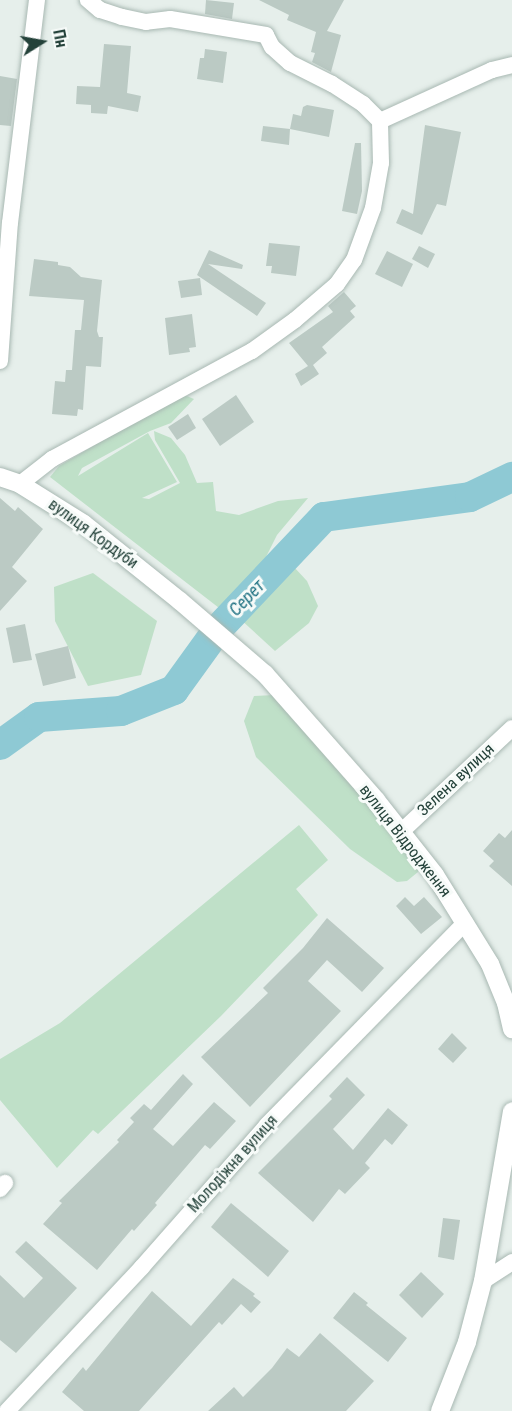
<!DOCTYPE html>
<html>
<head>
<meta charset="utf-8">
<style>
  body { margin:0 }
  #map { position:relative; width:512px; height:1411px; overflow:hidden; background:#e6efeb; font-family:"Roboto Condensed",sans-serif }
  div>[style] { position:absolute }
  .green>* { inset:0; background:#bfe0c8 }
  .river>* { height:30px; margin:-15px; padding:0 15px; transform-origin:15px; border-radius:15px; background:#8ec9d4 }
  .building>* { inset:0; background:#bbcac4 }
  .roads { filter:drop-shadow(0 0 2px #a8b8b2) drop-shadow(0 0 2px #a8b8b2) }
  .street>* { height:16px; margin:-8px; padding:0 8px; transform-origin:8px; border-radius:8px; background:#fff }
  .secondary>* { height:18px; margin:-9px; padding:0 9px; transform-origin:9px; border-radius:9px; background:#fff }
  span { translate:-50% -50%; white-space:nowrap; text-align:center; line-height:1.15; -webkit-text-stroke:6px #f7fbf9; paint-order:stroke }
  .street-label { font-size:16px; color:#24423a }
  .water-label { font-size:18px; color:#1c6f80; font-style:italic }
  .north { position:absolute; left:12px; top:12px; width:60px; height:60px; -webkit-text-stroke:4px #f7fbf9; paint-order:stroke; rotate:79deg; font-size:16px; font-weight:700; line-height:24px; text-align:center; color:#24423a }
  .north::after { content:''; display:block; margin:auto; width:21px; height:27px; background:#24423a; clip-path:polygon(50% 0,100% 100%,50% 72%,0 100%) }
</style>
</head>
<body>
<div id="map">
  <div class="green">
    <div style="clip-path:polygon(182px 394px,194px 399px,171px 423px,150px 431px,82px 468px,78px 476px,148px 433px,177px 482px,142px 498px,149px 499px,180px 483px,155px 440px,154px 431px,171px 438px,185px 455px,197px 483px,213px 482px,216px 511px,239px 515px,278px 501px,308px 498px,277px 535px,261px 567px,240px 596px,223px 611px,50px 477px,59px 466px)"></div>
    <div style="clip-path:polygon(294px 567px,307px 581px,318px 606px,309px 623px,275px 651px,239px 618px,259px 591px)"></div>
    <div style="clip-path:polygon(93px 573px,157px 621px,141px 675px,88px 686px,55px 621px,54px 587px)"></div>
    <div style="clip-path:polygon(275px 695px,299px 699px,419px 849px,418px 872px,407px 881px,397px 882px,350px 849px,256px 757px,244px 721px,254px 696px)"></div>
    <div style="clip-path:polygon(299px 825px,328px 860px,296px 889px,318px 915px,221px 1016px,98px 1134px,93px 1130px,57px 1168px,0 1100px,0 1059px,60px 1023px)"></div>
  </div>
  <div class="river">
    <div style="left:0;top:745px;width:48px;rotate:-35.7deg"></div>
    <div style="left:39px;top:717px;width:82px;rotate:-4.2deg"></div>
    <div style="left:121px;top:711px;width:57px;rotate:-21.6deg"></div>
    <div style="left:174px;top:690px;width:75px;rotate:-54.2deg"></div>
    <div style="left:218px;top:629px;width:154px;rotate:-46.6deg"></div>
    <div style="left:324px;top:517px;width:147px;rotate:-7.8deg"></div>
    <div style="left:470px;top:497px;width:47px;rotate:-25.5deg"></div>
  </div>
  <div class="building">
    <div style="clip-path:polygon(206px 0,234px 3px,232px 19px,205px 14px)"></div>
    <div style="clip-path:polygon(259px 0,344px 0,327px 31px,341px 35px,331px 72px,312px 62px,315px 53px,311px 52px,316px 32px,287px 20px,289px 15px)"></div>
    <div style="clip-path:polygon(104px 44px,131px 46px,127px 93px,141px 96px,138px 112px,108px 106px,107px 114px,91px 113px,91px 105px,76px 104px,77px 86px,100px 87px)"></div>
    <div style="clip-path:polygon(205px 49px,227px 52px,223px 83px,197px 79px,200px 58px,204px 58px)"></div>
    <div style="clip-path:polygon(0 76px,17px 79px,11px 126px,0 125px)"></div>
    <div style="clip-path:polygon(307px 105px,334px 110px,329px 137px,290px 129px,289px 145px,261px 141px,263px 126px,290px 129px,293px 114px,301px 116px,303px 107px)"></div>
    <div style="clip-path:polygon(425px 125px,461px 132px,446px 206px,437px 204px,422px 235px,396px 223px,402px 209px,413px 214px)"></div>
    <div style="clip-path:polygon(355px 143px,361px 143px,362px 191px,357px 214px,342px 211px)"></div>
    <div style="clip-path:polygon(269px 243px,300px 246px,296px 276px,271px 273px,272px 266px,266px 266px)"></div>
    <div style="clip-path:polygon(419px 246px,435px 254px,428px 268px,412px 259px)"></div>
    <div style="clip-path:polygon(209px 250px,243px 265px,242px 269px,208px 264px,266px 303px,257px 316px,197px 275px)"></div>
    <div style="clip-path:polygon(387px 251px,413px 264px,402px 287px,375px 274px)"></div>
    <div style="clip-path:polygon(34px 259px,58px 262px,58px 265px,70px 267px,81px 277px,102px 280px,97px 331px,99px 337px,103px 337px,101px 367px,86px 366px,83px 410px,78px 409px,77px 416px,52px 414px,55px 381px,65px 382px,66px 370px,72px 370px,75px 330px,81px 330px,84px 300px,29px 296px)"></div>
    <div style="clip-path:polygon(200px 278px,202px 295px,181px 298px,178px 281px)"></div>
    <div style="clip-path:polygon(344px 292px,356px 306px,350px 311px,355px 317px,322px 347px,327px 353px,313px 365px,319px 374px,301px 386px,295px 374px,308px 366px,289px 343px,333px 312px,328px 306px)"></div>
    <div style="clip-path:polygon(192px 314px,196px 347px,189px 348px,190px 352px,169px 355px,165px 318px)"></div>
    <div style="clip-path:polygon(236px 395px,254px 422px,220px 446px,202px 419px)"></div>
    <div style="clip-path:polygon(188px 414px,196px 428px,177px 440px,168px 427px)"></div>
    <div style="clip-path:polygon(0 498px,15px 511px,18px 507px,43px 529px,12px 567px,27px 581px,0 611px)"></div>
    <div style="clip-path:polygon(25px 624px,32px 660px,13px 663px,6px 628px)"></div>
    <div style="clip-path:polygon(68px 646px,76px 678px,43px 686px,35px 654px)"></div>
    <div style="clip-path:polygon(512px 830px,512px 886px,489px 866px,494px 861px,483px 851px,499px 833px,505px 838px)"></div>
    <div style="clip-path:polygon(405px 897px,414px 906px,424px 897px,442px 917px,421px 934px,396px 906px)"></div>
    <div style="clip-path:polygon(327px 918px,384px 968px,362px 992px,327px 960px,308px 981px,341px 1011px,250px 1107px,201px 1057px,268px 993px,263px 988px,303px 948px)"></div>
    <div style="clip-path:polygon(452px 1033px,467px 1048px,453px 1063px,438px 1049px)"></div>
    <div style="clip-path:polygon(183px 1074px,193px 1084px,153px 1129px,173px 1146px,214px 1102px,236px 1121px,210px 1149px,205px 1145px,155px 1203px,157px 1205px,134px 1231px,132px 1229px,97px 1270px,43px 1224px,62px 1203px,59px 1201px,119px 1142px,117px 1140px,134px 1122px,130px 1118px,144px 1104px,151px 1110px)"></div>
    <div style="clip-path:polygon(347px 1077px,365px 1095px,333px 1129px,353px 1150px,388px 1108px,408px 1125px,392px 1145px,385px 1139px,365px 1163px,370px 1168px,345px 1194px,339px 1189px,313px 1222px,258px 1173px,332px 1099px,329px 1096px)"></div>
    <div style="clip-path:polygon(231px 1203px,289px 1251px,268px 1277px,211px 1227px)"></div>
    <div style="clip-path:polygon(443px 1218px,460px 1220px,454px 1260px,438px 1257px)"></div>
    <div style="clip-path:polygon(26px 1241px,77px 1288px,16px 1353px,0 1340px,0 1275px,24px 1298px,43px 1278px,15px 1252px)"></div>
    <div style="clip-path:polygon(421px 1272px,444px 1294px,422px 1318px,399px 1295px)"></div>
    <div style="clip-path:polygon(233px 1278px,255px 1294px,253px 1296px,261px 1302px,251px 1313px,241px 1304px,222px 1325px,219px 1322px,139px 1411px,84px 1411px,62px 1392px,83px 1367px,86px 1371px,152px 1291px,191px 1326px)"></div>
    <div style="clip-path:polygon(354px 1292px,368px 1303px,366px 1305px,407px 1338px,388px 1362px,333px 1318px)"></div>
    <div style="clip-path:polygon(320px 1333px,374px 1381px,346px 1411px,208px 1411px,234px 1387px,243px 1397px,272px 1368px,287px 1348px,299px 1357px)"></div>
  </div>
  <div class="roads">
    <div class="street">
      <div style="left:380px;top:121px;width:123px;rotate:-24.5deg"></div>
      <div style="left:492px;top:70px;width:21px;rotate:-14deg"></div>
      <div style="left:0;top:361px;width:138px;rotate:-85.9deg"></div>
      <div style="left:10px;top:223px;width:225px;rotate:-83.1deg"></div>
      <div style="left:20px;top:484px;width:41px;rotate:-38deg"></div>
      <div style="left:52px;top:459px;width:227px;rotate:-28.4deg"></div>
      <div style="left:252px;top:351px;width:53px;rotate:-35.8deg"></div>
      <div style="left:295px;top:320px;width:55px;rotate:-40.6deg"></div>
      <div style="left:337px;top:284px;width:29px;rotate:-55deg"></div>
      <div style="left:354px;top:260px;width:55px;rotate:-69.9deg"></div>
      <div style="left:373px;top:208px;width:46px;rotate:-79.9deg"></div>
      <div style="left:381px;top:163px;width:42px;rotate:-91.4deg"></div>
      <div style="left:380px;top:121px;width:24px;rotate:-135deg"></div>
      <div style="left:363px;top:104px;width:37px;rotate:-147deg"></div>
      <div style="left:332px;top:84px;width:47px;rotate:-153.4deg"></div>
      <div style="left:290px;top:63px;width:24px;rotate:-138deg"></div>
      <div style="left:272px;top:47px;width:13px;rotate:-117deg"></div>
      <div style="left:266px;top:35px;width:97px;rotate:-170.5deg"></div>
      <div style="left:170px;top:19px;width:24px;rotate:173deg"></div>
      <div style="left:146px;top:22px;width:25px;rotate:-168deg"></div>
      <div style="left:122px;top:17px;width:23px;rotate:-162deg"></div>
      <div style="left:100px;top:10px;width:16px;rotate:-140deg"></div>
      <div style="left:401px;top:832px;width:152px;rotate:-43.1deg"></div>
      <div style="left:0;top:1189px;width:8px;rotate:-50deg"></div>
      <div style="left:483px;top:1281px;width:35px;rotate:-33deg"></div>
      <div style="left:7px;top:1411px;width:197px;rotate:-46.8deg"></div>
      <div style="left:142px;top:1267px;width:189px;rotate:-48.6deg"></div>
      <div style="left:267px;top:1125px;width:283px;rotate:-45.6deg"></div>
    </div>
    <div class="secondary">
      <div style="left:0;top:477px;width:21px;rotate:19deg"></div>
      <div style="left:20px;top:484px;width:75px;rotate:32deg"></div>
      <div style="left:84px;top:524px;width:123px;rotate:38.7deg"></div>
      <div style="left:180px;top:601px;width:112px;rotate:40.7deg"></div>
      <div style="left:265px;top:674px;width:168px;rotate:48.6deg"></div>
      <div style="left:376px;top:800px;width:95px;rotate:51.8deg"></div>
      <div style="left:435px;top:875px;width:105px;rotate:58.3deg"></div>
      <div style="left:490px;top:964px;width:42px;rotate:67.7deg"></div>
      <div style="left:506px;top:1003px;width:27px;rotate:77deg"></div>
      <div style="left:440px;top:1411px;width:74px;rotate:-68.6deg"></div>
      <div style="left:467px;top:1342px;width:63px;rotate:-75.3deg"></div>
      <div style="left:483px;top:1281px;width:172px;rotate:-80.3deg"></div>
    </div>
  </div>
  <div class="street-label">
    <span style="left:93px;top:534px;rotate:36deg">вулиця Кордуби</span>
    <span style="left:456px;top:780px;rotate:-43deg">Зелена вулиця</span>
    <span style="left:405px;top:841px;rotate:52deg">вулиця Відродження</span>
    <span style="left:233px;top:1164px;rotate:-48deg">Молодіжна вулиця</span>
  </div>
  <div class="water-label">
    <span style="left:247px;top:598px;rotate:-46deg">Серет</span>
  </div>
  <div class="north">Пн</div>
</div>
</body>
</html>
